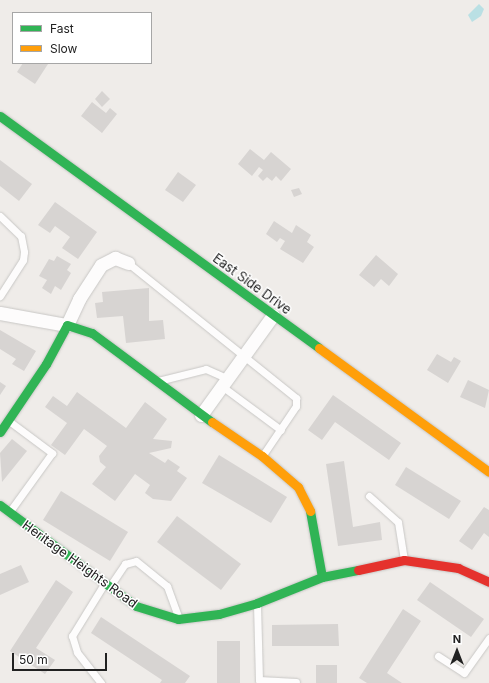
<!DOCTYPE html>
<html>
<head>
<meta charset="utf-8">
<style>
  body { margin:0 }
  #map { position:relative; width:489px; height:683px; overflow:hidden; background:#efece9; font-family:Inter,sans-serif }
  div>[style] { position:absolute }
  .water>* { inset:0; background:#bae0e4 }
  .building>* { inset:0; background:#d7d4d2 }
  .roads { filter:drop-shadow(0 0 1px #c8c7c5) drop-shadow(0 0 1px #c8c7c5) }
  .lane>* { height:7px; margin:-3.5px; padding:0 3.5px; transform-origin:3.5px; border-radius:3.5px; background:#fdfcfc }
  .street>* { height:13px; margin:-6.5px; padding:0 6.5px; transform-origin:6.5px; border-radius:6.5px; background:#fdfcfc }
  .fast>* { height:9px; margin:-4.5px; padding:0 4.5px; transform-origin:4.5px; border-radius:4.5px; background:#30b455 }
  .slow>* { height:9px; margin:-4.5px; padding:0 4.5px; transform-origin:4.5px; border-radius:4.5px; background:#ff9f0a }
  .jam>* { height:9px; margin:-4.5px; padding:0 4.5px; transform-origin:4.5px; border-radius:4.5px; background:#e5322d }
  span { translate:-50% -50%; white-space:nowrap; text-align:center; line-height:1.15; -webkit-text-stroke:3px #fff; paint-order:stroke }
  .street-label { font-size:13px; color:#212121 }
  .legend { position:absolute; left:12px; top:12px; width:140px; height:52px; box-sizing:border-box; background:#fff; border:1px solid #a6a6a6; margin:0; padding:5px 7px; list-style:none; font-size:12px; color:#212121 }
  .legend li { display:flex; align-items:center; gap:8px; height:20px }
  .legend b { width:20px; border:1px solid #a6a6a6 }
  .north { position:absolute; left:437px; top:631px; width:40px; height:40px; -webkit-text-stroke:3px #fff; paint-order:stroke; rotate:0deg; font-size:11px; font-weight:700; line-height:16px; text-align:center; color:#212121 }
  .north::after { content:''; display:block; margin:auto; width:14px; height:18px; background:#212121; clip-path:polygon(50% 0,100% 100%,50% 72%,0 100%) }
  .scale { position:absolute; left:12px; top:653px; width:95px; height:18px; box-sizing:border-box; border:2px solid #212121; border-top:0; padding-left:5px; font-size:12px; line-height:14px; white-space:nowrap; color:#212121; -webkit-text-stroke:3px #fff; paint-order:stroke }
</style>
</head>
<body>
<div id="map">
  <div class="water">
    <div style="clip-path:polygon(479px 4px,484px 9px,481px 16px,472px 22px,468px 15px)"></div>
  </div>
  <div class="building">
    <div style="clip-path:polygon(23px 63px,47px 63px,48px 64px,35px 84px,17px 72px)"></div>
    <div style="clip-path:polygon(102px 91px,110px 99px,102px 107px,95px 99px)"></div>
    <div style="clip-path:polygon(92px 102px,106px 113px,110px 108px,117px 114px,102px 133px,81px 116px)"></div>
    <div style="clip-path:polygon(250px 149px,264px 160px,271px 152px,291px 169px,281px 181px,276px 176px,272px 181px,267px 177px,263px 181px,258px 176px,263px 170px,259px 167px,252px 176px,238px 164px)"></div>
    <div style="clip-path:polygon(0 160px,32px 184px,19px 201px,0 186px)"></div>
    <div style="clip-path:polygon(178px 172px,196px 185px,183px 202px,165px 190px)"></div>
    <div style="clip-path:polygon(299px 188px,302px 194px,294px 197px,291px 190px)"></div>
    <div style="clip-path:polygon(55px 202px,97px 232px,78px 259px,62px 248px,70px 237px,55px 226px,50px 233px,38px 225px)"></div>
    <div style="clip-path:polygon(274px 221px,292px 233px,296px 225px,311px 235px,307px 242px,314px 247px,303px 263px,280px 249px,285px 241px,280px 238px,277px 242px,266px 234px)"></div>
    <div style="clip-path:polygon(376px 255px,398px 274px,389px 286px,381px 279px,374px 287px,359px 275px)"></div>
    <div style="clip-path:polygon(57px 256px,71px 264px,67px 270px,71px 273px,61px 290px,55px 286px,51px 294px,42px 288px,47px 280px,39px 276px,49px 259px,54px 261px)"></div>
    <div style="clip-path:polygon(149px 288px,149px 321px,163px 320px,165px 339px,126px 343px,123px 316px,97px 318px,95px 303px,103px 302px,102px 292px)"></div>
    <div style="clip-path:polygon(0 330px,36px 351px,24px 371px,12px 364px,16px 359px,0 349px)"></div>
    <div style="clip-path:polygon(437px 354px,451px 362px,454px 357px,461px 361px,448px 383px,427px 370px)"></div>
    <div style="clip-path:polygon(468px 380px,489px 390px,485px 408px,460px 397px)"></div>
    <div style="clip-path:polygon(0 382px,6px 386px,0 395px)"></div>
    <div style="clip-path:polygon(77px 392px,126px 428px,145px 402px,167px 419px,153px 439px,172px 441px,171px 448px,149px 453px,165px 463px,168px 459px,180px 467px,177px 471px,187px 478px,171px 501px,153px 499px,145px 493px,150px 485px,135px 474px,115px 501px,92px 484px,106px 467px,100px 462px,99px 456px,107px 446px,84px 429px,65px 455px,51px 445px,67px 423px,45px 407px,53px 396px,67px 406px)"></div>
    <div style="clip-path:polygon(333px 395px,401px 443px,389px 460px,335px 422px,322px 440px,308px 430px)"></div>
    <div style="clip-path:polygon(12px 439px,27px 451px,2px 482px,0 453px)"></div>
    <div style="clip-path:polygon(219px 455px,287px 497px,271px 523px,202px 483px)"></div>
    <div style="clip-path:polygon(344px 461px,353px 527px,380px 522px,382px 540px,338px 546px,326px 464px)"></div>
    <div style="clip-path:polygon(406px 467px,461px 501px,449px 519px,395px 485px)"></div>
    <div style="clip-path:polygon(61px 491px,128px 532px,110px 561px,43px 520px)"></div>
    <div style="clip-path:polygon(484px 507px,489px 510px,489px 537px,484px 533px,472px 550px,459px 541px)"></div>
    <div style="clip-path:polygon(177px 516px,241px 564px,221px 590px,157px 542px)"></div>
    <div style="clip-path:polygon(21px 565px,29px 582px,0 595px,0 574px)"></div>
    <div style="clip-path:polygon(56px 580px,73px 592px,36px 648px,55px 660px,45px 674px,10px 651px)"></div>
    <div style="clip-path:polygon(430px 582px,484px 619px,471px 637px,417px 600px)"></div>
    <div style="clip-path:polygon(403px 609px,421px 621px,387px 673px,402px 683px,367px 683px,359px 678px)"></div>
    <div style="clip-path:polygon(101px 617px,190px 676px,185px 683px,160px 683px,162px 680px,91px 633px)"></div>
    <div style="clip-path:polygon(338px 624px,339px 646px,272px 646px,272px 625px)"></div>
    <div style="clip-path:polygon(217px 641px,240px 641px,240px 683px,217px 683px)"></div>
    <div style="clip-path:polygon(316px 665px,337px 665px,337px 683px,316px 683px)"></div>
  </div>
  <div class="roads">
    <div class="lane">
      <div style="left:0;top:216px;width:29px;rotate:44deg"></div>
      <div style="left:21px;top:236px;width:16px;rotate:79deg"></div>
      <div style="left:24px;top:252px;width:8px;rotate:97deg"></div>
      <div style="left:23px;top:260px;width:43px;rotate:122.6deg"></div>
      <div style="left:128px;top:263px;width:216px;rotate:38.8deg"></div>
      <div style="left:296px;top:398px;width:8px;rotate:90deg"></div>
      <div style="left:296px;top:406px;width:59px;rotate:124deg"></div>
      <div style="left:158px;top:381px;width:49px;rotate:-14deg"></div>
      <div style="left:206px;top:369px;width:24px;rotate:24deg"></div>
      <div style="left:223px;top:387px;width:72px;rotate:36.6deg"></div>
      <div style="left:9px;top:421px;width:54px;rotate:36.7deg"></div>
      <div style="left:52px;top:453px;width:72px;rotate:125.9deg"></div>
      <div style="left:369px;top:496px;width:39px;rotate:42deg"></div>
      <div style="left:398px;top:522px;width:38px;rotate:81deg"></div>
      <div style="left:110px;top:586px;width:27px;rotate:-56deg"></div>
      <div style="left:125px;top:564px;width:11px;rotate:-15deg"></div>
      <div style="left:136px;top:561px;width:40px;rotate:39deg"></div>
      <div style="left:167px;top:586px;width:33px;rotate:70deg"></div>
      <div style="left:257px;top:604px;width:76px;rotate:88.5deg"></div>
      <div style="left:259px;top:680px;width:37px;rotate:3deg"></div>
      <div style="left:438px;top:656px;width:31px;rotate:33deg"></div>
      <div style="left:464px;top:673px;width:43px;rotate:-54.5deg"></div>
      <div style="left:101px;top:683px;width:39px;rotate:-128deg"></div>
      <div style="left:77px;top:652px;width:17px;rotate:-107deg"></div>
      <div style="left:72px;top:636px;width:61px;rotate:-58.4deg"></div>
    </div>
    <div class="street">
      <div style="left:0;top:313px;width:68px;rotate:10.2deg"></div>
      <div style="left:67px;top:325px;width:29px;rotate:-65deg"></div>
      <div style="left:79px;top:299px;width:40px;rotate:-57.1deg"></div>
      <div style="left:101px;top:265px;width:16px;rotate:-27deg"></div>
      <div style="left:115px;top:258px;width:14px;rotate:21deg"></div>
      <div style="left:201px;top:415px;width:123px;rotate:-54.2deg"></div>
    </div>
    <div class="fast">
      <div style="left:0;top:116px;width:394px;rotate:36deg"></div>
      <div style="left:0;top:432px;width:82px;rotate:-55.9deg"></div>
      <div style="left:46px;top:364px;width:44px;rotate:-61.7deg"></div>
      <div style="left:67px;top:325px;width:26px;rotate:18deg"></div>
      <div style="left:92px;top:333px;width:149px;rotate:36.6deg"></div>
      <div style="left:0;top:505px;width:169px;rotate:36.6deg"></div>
      <div style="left:136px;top:606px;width:44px;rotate:17.2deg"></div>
      <div style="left:178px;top:619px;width:41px;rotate:-7deg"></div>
      <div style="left:219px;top:614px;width:40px;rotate:-16deg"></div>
      <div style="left:257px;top:603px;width:70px;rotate:-21.8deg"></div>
      <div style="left:322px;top:577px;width:37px;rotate:-11deg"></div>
      <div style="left:310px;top:511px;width:67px;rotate:79.7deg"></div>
    </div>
    <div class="slow">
      <div style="left:319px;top:348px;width:210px;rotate:36.1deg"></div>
      <div style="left:212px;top:422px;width:60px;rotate:34.2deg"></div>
      <div style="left:262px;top:456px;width:48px;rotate:40.7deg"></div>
      <div style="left:298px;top:487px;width:27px;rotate:63deg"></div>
    </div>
    <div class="jam">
      <div style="left:358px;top:570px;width:47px;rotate:-12.3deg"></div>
      <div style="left:404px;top:560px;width:55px;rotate:8.4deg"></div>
      <div style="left:458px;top:568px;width:34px;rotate:24deg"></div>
    </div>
  </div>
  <div class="street-label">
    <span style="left:252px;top:284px;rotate:36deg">East Side Drive</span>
    <span style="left:80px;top:564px;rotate:36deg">Heritage Heights Road</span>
  </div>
  <ul class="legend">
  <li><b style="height:5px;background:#30b455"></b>Fast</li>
  <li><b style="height:5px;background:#ff9f0a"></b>Slow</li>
  </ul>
  <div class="north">N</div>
  <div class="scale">50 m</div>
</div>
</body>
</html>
